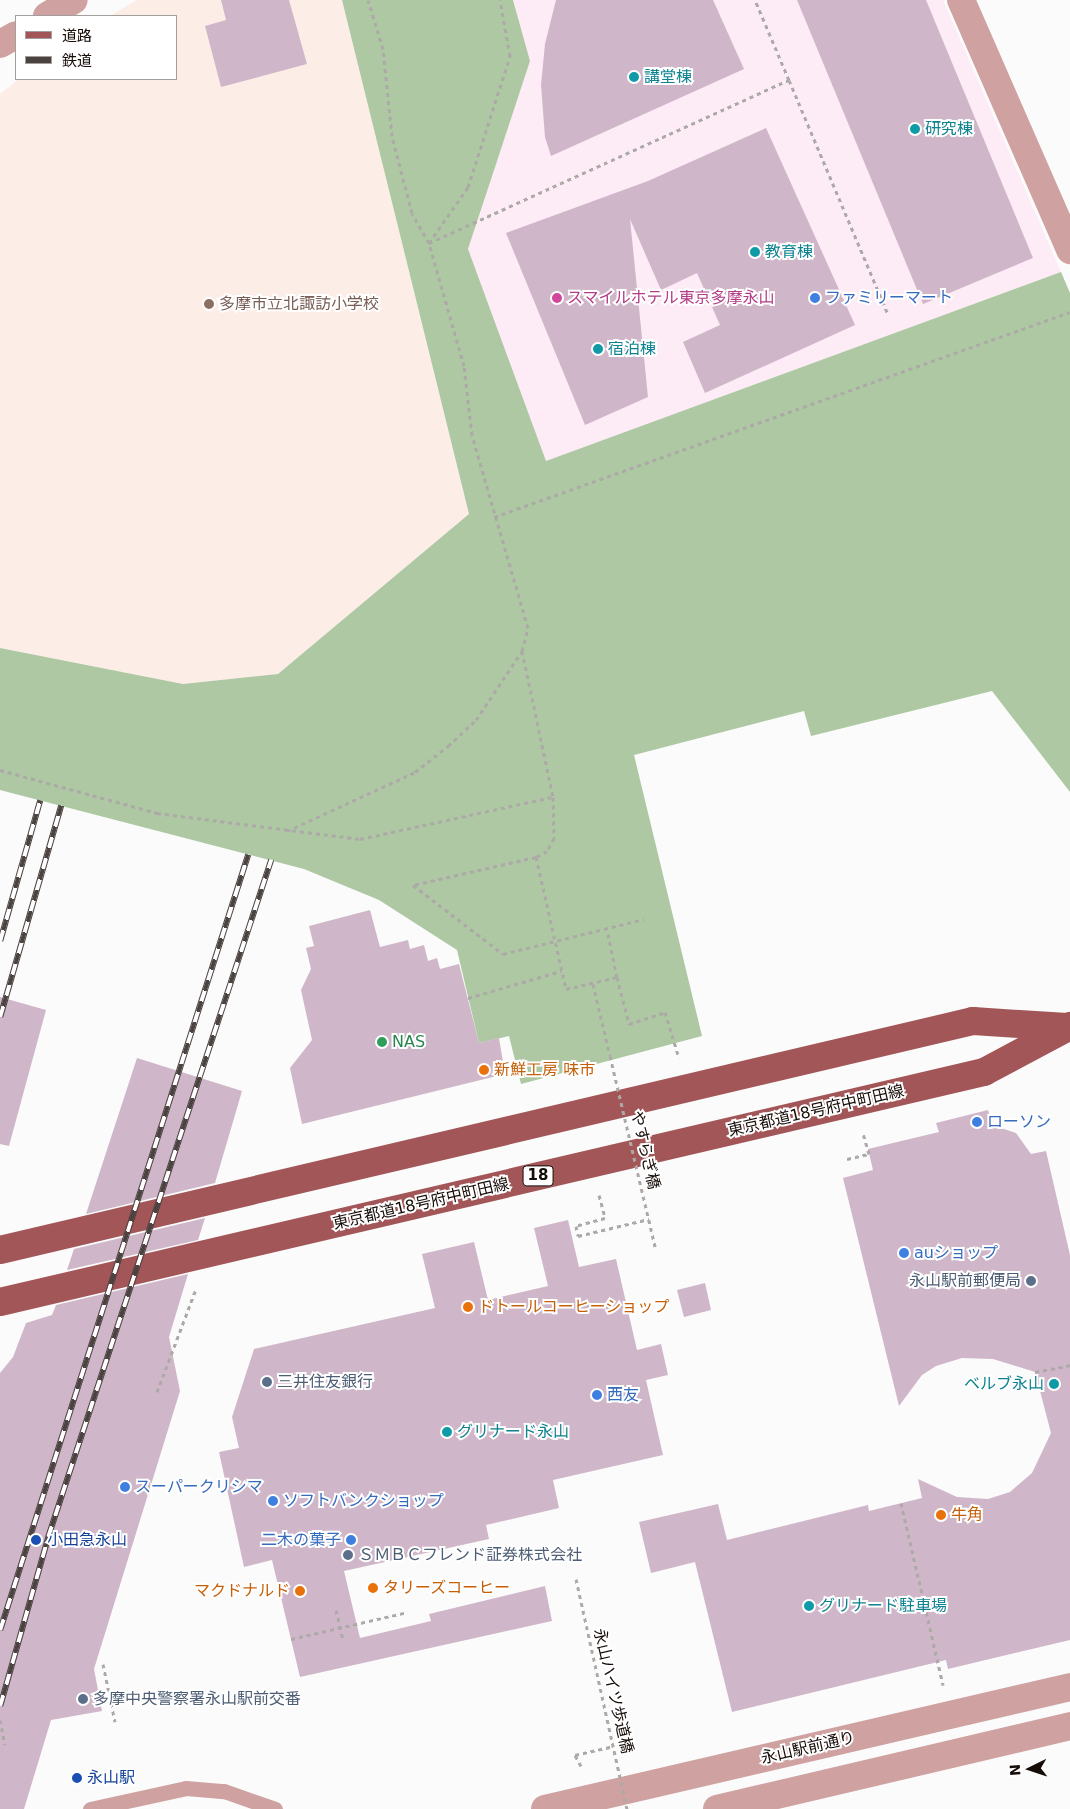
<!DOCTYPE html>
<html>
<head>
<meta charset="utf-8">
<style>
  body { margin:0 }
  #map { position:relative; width:1070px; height:1809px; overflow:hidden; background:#fbfbfb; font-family:"DejaVu Sans","Noto Sans JP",sans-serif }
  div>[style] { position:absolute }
  .commercial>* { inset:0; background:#fdebf6 }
  .built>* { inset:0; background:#fdede7 }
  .forest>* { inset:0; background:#adc8a3 }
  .building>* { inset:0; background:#d0b6c9 }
  .path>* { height:3px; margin-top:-1.5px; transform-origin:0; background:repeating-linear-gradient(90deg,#aca9a7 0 4px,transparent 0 8px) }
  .service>* { height:15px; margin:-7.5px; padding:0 7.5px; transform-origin:7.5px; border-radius:7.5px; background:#cfa2a1 }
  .minor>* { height:28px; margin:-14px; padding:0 14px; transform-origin:14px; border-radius:14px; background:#cfa2a1 }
  .tertiary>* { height:28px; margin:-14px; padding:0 14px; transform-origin:14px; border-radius:14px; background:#cfa2a1 }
  .primary>* { height:28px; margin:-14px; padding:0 14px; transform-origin:14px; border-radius:14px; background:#a35657 }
  .rail>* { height:5.5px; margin-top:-2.75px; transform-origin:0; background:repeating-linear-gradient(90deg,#fff 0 11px,#4b4340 0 22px); box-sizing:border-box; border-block:1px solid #4b4340 }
  .path-bridge>* { height:3px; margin-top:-1.5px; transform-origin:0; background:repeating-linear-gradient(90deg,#aca9a7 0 4px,transparent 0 8px) }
  .dots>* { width:14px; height:14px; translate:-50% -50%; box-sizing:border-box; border:2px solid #fff; border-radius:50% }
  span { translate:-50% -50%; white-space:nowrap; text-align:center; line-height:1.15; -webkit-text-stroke:4px #fff; paint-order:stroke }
  .shield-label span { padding:1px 4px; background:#fff; border:1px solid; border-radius:4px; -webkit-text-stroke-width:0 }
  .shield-label { font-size:15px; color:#160c08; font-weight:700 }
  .culture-label { font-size:16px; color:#0d838f }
  .left { translate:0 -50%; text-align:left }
  .right { translate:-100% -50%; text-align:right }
  .hotel-label { font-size:16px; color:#b23c85 }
  .shop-label { font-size:16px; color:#366cbe }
  .education-label { font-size:16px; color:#785e54 }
  .leisure-label { font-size:16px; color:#27864d }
  .food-label { font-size:16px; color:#c56008 }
  .street-label { font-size:16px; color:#160c08 }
  .service-label { font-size:16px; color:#4e5e75 }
  .transit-label { font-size:16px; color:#164399 }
  .legend { position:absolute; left:15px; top:15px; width:162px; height:65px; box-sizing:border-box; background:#fff; border:1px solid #a29e9c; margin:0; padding:6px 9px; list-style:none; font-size:15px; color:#160c08 }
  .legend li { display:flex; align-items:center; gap:10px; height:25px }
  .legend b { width:25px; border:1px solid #a29e9c }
  .north { position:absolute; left:1005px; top:1744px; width:50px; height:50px; -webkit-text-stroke:4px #fff; paint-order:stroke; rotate:266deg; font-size:14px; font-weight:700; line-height:20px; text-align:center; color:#160c08 }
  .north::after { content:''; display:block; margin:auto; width:18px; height:22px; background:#160c08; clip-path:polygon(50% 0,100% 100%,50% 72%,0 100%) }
</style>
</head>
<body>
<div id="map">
  <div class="commercial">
    <div style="clip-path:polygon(513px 0,943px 0,1061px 272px,546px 461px,468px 249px,530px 61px)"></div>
  </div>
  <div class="built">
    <div style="clip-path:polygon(137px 0,342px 0,469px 514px,278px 674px,183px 684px,0 648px,0 94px,19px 79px,176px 79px,176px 16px,110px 16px)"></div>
  </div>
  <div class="forest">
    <div style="clip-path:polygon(342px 0,513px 0,530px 61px,468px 249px,546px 461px,1061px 272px,1070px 293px,1070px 792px,992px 691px,811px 736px,804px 711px,634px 755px,702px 1036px,521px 1084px,509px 1036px,479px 1043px,457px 950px,379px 900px,304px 869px,0 790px,0 648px,183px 684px,278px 674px,469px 514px)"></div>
  </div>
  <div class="building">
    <div style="clip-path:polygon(221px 0,289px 0,307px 64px,221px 87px,205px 26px,226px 20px)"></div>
    <div style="clip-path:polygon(556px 0,713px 0,744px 69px,551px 156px,545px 137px,541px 85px,545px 44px)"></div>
    <div style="clip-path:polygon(797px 0,926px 0,1033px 258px,923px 304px)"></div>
    <div style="clip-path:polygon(766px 128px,855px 325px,705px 393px,683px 342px,720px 325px,697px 273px,661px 290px,630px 219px,648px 397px,585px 425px,506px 233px,648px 181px)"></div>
    <div style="clip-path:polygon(370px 910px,380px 947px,408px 940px,410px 949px,424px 945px,428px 961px,437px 958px,440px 969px,459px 964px,479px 1043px,499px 1038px,505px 1074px,302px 1124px,290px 1068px,312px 1040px,301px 990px,311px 969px,306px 948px,314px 946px,309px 926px)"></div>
    <div style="clip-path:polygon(0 997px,46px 1010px,9px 1146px,0 1144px)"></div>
    <div style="clip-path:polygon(137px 1058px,242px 1091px,215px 1183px,86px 1214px)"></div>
    <div style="clip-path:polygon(988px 1110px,992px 1125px,1016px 1133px,1031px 1154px,1046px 1151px,1070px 1255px,1070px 1640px,948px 1669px,946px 1660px,732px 1712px,695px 1562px,651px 1573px,639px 1522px,718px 1504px,727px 1540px,868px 1505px,869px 1511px,922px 1498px,918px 1479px,957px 1497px,988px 1499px,1010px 1492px,1032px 1473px,1051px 1433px,1035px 1372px,993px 1359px,962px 1358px,936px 1366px,922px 1375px,899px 1406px,843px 1178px,873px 1170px,868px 1149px,939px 1132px,936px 1123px)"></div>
    <div style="clip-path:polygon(205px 1218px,198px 1240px,67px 1270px,74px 1249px)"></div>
    <div style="clip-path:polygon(568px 1220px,579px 1267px,616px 1259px,637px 1350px,661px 1344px,668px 1375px,646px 1380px,663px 1455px,553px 1480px,559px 1508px,486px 1525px,489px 1539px,344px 1571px,360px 1638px,431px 1621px,429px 1614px,545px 1586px,552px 1621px,300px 1677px,272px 1560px,244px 1567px,219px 1452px,239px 1448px,232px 1417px,254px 1349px,435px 1308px,422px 1254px,474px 1242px,488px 1300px,548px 1286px,534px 1228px)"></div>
    <div style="clip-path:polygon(188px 1274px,169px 1337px,180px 1391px,94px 1669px,102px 1711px,51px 1720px,24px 1809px,0 1809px,0 1373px,13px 1357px,26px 1323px,52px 1315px,56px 1305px)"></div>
    <div style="clip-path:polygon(705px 1283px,711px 1310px,684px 1317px,677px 1290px)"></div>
  </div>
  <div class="path">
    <div style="left:789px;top:80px;width:252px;rotate:67.1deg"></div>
    <div style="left:429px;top:243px;width:395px;rotate:-24.4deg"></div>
    <div style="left:789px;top:80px;width:87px;rotate:-113deg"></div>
    <div style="left:429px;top:243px;width:68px;rotate:-55.1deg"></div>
    <div style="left:468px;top:187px;width:138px;rotate:-72.2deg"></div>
    <div style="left:510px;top:56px;width:57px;rotate:-100.1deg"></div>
    <div style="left:494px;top:517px;width:611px;rotate:-19.59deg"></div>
    <div style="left:522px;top:651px;width:149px;rotate:78deg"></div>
    <div style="left:553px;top:797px;width:41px;rotate:88.6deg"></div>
    <div style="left:554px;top:838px;width:15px;rotate:118deg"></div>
    <div style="left:547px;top:851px;width:13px;rotate:151deg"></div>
    <div style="left:536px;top:857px;width:126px;rotate:167.2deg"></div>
    <div style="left:413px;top:885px;width:113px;rotate:37.5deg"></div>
    <div style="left:503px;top:954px;width:145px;rotate:-13.9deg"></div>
    <div style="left:0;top:770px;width:163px;rotate:15.3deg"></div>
    <div style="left:157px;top:813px;width:205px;rotate:7.3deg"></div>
    <div style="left:360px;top:839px;width:198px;rotate:-12.3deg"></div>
    <div style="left:287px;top:831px;width:141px;rotate:-24.7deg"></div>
    <div style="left:415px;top:772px;width:42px;rotate:-38.2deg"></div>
    <div style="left:448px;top:746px;width:38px;rotate:-43deg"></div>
    <div style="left:476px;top:720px;width:83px;rotate:-56.3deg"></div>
    <div style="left:522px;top:651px;width:24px;rotate:-75deg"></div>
    <div style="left:528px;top:628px;width:201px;rotate:-106.2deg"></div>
    <div style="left:472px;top:435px;width:69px;rotate:-96.6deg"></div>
    <div style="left:464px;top:366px;width:128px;rotate:-105.9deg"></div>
    <div style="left:429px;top:243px;width:34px;rotate:-120deg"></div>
    <div style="left:412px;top:213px;width:80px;rotate:-104.6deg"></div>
    <div style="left:392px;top:136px;width:87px;rotate:-95.9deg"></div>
    <div style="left:383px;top:49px;width:51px;rotate:-107deg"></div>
    <div style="left:536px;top:857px;width:135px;rotate:77.2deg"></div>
    <div style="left:566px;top:989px;width:52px;rotate:-13.2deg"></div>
    <div style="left:617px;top:977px;width:48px;rotate:-102deg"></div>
    <div style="left:617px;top:977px;width:49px;rotate:75.7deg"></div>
    <div style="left:629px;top:1024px;width:38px;rotate:-18deg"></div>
    <div style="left:665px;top:1012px;width:48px;rotate:73.1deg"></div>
    <div style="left:593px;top:984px;width:74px;rotate:76.7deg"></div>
    <div style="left:468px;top:998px;width:97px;rotate:-16.2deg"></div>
    <div style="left:847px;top:1159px;width:23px;rotate:-13deg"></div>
    <div style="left:869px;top:1154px;width:22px;rotate:-106deg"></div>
    <div style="left:599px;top:1195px;width:24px;rotate:75deg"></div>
    <div style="left:605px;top:1218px;width:30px;rotate:165deg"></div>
    <div style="left:576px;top:1226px;width:10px;rotate:79deg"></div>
    <div style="left:578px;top:1236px;width:73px;rotate:-13.5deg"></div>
    <div style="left:1035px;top:1372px;width:36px;rotate:-11deg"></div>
    <div style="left:157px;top:1392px;width:110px;rotate:-69.3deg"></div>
    <div style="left:901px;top:1503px;width:187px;rotate:77deg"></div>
    <div style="left:336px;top:1610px;width:32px;rotate:77deg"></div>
    <div style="left:291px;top:1639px;width:116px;rotate:-13deg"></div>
    <div style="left:103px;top:1664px;width:59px;rotate:78.3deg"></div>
    <div style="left:0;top:1720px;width:25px;rotate:79deg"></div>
    <div style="left:581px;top:1766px;width:13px;rotate:-119deg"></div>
    <div style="left:575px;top:1755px;width:39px;rotate:-13deg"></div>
  </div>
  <div class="service">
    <div style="left:90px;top:1809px;width:98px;rotate:-12.3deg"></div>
    <div style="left:186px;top:1788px;width:38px;rotate:5deg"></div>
    <div style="left:224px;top:1791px;width:54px;rotate:19.4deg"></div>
  </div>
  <div class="minor">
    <div style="left:961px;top:0;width:273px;rotate:66.4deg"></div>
    <div style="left:47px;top:16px;width:31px;rotate:-31deg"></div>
    <div style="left:0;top:44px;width:18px;rotate:-29deg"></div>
  </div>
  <div class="tertiary">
    <div style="left:545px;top:1809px;width:539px;rotate:-13.08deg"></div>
    <div style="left:717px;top:1809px;width:363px;rotate:-13.2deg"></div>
  </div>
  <div class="primary">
    <div style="left:0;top:1250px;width:1000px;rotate:-13.24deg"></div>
    <div style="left:973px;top:1021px;width:94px;rotate:3.7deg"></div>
    <div style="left:0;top:1302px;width:1011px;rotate:-13.16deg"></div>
    <div style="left:984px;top:1072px;width:98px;rotate:-28.1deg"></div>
  </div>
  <div class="rail">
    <div style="left:0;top:941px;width:146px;rotate:-74.1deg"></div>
    <div style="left:0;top:1017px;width:220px;rotate:-73.9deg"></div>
    <div style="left:0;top:1630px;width:814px;rotate:-72.26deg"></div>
    <div style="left:0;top:1706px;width:176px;rotate:-74.1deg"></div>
    <div style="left:48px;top:1537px;width:713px;rotate:-71.77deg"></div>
  </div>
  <div class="path-bridge">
    <div style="left:610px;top:1056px;width:199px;rotate:76.7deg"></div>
    <div style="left:576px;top:1579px;width:236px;rotate:77.5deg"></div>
  </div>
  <div class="dots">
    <div style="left:634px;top:77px;background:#0f9aa8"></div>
    <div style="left:915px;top:129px;background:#0f9aa8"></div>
    <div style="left:755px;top:252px;background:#0f9aa8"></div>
    <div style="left:557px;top:298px;background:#d1479c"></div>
    <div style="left:815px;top:298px;background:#3f7fe0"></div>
    <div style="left:209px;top:304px;background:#8d6e63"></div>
    <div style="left:598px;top:349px;background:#0f9aa8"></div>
    <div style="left:382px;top:1042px;background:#2e9e5b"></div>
    <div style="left:484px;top:1070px;background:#e8710a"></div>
    <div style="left:977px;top:1122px;background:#3f7fe0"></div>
    <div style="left:904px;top:1253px;background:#3f7fe0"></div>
    <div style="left:1031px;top:1281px;background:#5c6f8a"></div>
    <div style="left:468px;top:1307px;background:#e8710a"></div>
    <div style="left:267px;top:1382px;background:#5c6f8a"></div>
    <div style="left:1054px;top:1384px;background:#0f9aa8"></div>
    <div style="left:597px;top:1395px;background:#3f7fe0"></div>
    <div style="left:447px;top:1432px;background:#0f9aa8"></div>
    <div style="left:125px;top:1487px;background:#3f7fe0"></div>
    <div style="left:273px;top:1501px;background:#3f7fe0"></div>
    <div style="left:941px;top:1515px;background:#e8710a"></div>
    <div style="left:36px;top:1540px;background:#1a4fb4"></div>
    <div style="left:351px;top:1540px;background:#3f7fe0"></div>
    <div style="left:348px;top:1555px;background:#5c6f8a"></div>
    <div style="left:373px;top:1588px;background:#e8710a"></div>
    <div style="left:300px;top:1591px;background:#e8710a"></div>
    <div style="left:809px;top:1606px;background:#0f9aa8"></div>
    <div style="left:83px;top:1699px;background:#5c6f8a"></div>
    <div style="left:77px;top:1778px;background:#1a4fb4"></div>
  </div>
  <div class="shield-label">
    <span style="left:538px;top:1176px">18</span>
  </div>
  <div class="culture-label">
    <span class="left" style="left:644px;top:77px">講堂棟</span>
    <span class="left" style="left:925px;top:129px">研究棟</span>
    <span class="left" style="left:765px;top:252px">教育棟</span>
    <span class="left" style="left:608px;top:349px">宿泊棟</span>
    <span class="right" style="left:1044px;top:1384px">ベルブ永山</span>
    <span class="left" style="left:457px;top:1432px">グリナード永山</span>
    <span class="left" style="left:819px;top:1606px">グリナード駐車場</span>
  </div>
  <div class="hotel-label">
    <span class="left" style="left:567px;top:298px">スマイルホテル東京多摩永山</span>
  </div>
  <div class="shop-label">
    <span class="left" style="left:825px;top:298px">ファミリーマート</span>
    <span class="left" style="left:987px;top:1122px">ローソン</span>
    <span class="left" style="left:914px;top:1253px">auショップ</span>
    <span class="left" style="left:607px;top:1395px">西友</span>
    <span class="left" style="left:135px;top:1487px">スーパークリシマ</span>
    <span class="left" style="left:283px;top:1501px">ソフトバンクショップ</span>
    <span class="right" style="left:341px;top:1540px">二木の菓子</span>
  </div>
  <div class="education-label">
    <span class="left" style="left:219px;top:304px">多摩市立北諏訪小学校</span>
  </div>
  <div class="leisure-label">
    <span class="left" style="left:392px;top:1042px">NAS</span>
  </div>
  <div class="food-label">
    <span class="left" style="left:494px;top:1070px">新鮮工房 味市</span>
    <span class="left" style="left:478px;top:1307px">ドトールコーヒーショップ</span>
    <span class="left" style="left:951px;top:1515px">牛角</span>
    <span class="left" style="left:383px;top:1588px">タリーズコーヒー</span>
    <span class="right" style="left:290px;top:1591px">マクドナルド</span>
  </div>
  <div class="street-label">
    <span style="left:816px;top:1111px;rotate:-13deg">東京都道18号府中町田線</span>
    <span style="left:645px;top:1150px;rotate:77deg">やすらぎ橋</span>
    <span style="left:421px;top:1204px;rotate:-13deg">東京都道18号府中町田線</span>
    <span style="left:613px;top:1691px;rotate:77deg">永山ハイツ歩道橋</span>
    <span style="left:808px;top:1748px;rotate:-13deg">永山駅前通り</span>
  </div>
  <div class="service-label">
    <span class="right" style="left:1021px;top:1281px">永山駅前郵便局</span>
    <span class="left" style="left:277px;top:1382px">三井住友銀行</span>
    <span class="left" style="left:358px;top:1555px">ＳＭＢＣフレンド証券株式会社</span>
    <span class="left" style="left:93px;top:1699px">多摩中央警察署永山駅前交番</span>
  </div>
  <div class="transit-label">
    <span class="left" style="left:47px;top:1540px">小田急永山</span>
    <span class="left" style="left:87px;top:1778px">永山駅</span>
  </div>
  <ul class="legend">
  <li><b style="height:6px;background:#a35657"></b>道路</li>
  <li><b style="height:6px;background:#4b4340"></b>鉄道</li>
  </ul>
  <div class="north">N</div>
</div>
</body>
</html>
